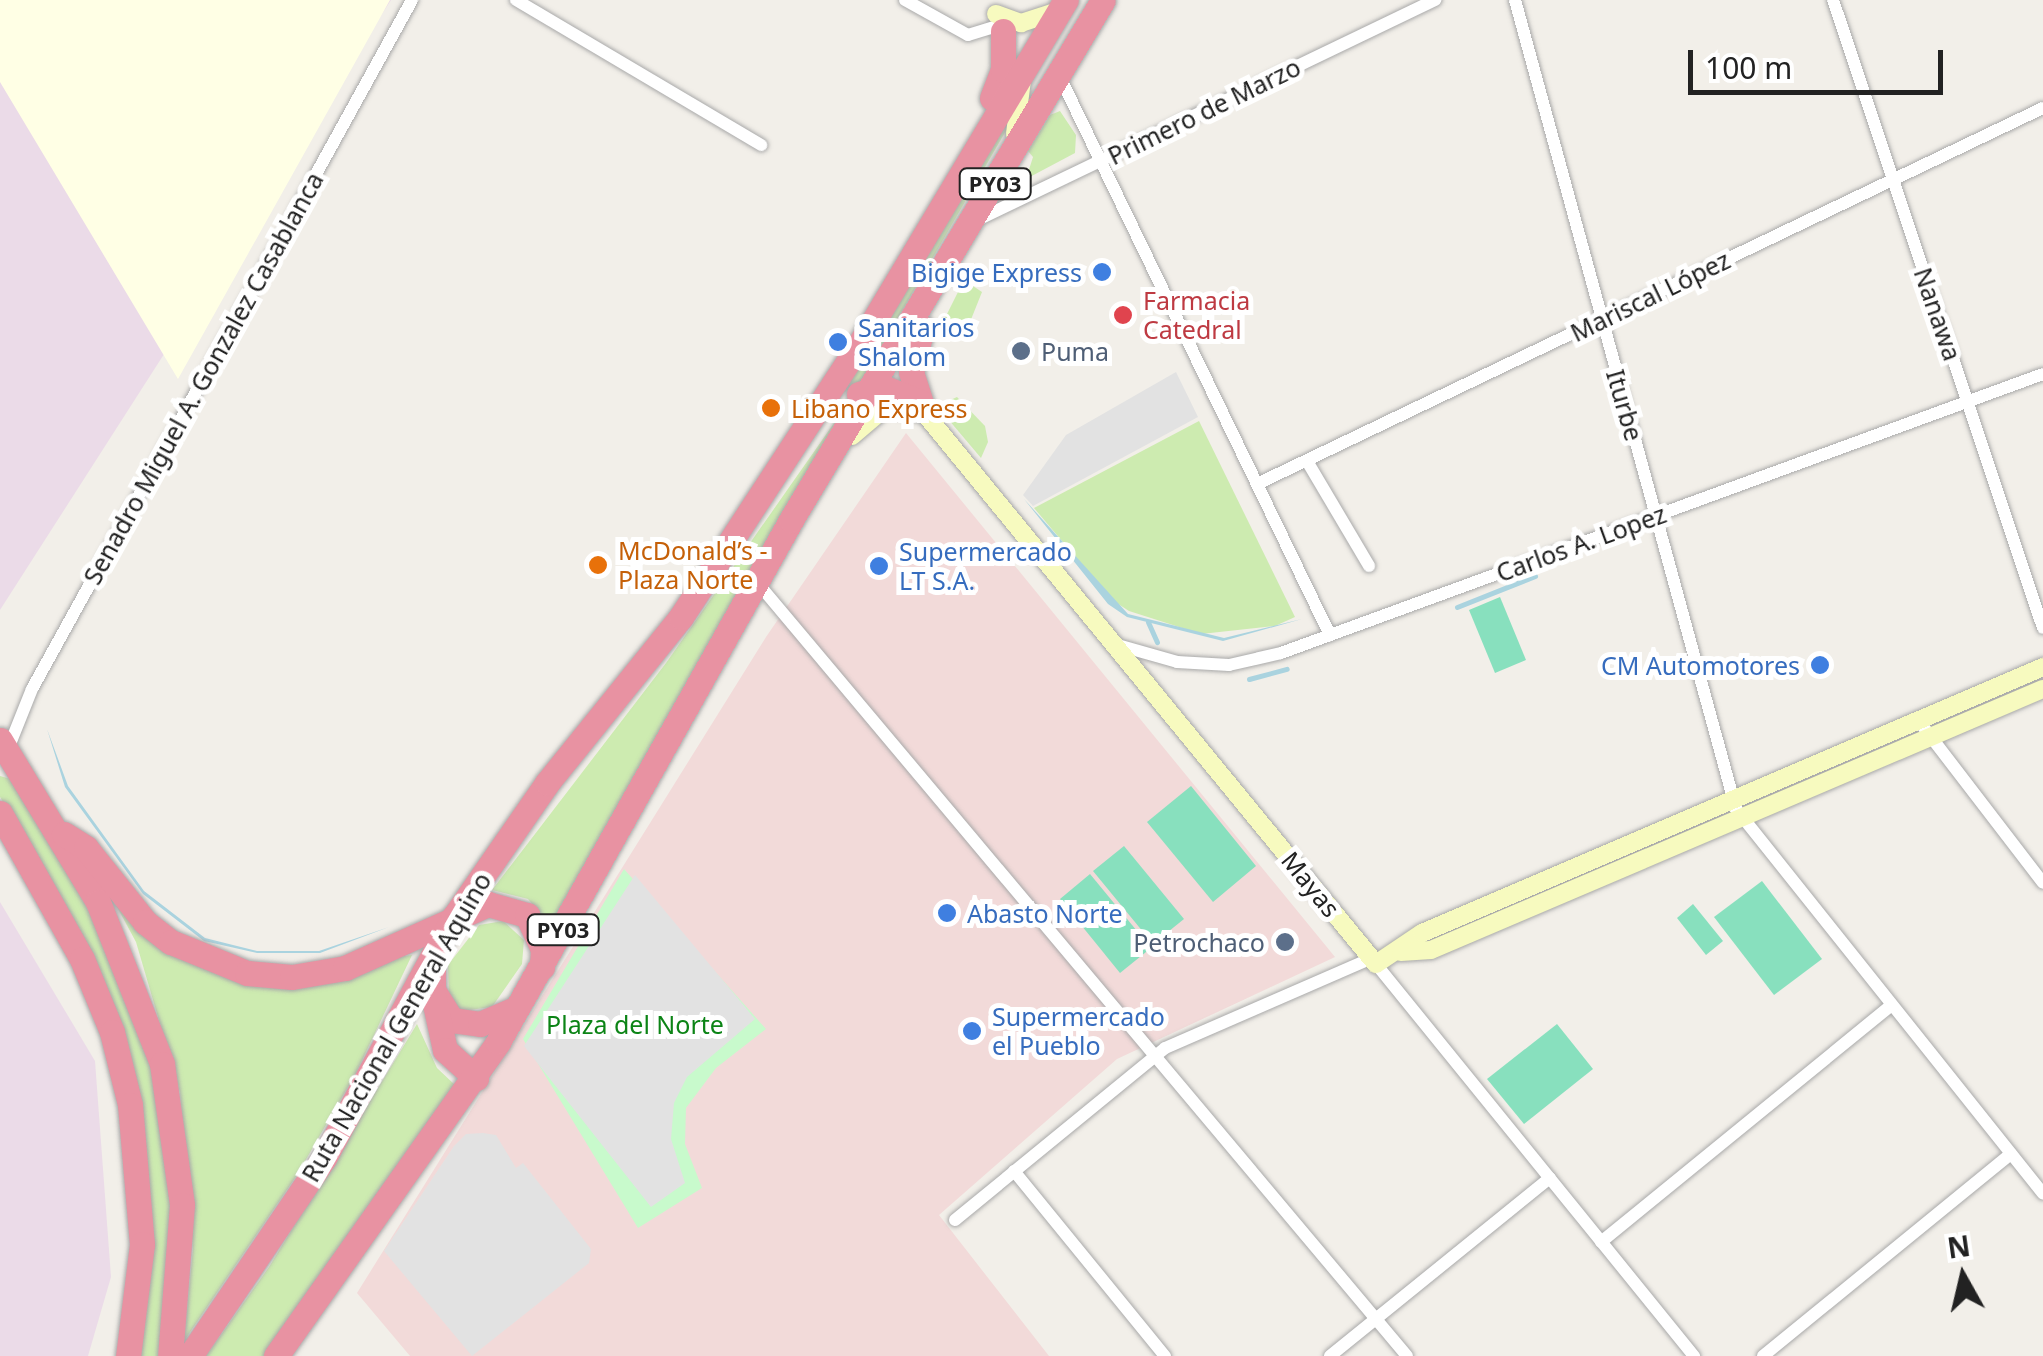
<!DOCTYPE html>
<html>
<head>
<meta charset="utf-8">
<style>
  body { margin:0 }
  #map { position:relative; width:2043px; height:1356px; overflow:hidden; background:#f2efe9; font-family:"Noto Sans",sans-serif }
  div>[style] { position:absolute }
  .commercial>* { inset:0; background:#f2dad9 }
  .industrial>* { inset:0; background:#ebdbe8 }
  .education>* { inset:0; background:#ffffe5 }
  .grass>* { inset:0; background:#cdebb0 }
  .park>* { inset:0; background:#c8facc }
  .pitch>* { inset:0; background:#88e0be }
  .parking>* { inset:0; background:#e2e2e2 }
  .water>* { inset:0; background:#aad3df }
  .stream>* { height:5px; margin:-2.5px; padding:0 2.5px; transform-origin:2.5px; border-radius:2.5px; background:#aad3df }
  .roads { filter:drop-shadow(0 0 2px #a9a9a9) drop-shadow(0 0 2px #a9a9a9) }
  .street>* { height:12px; margin:-6px; padding:0 6px; transform-origin:6px; border-radius:6px; background:#fff }
  .secondary>* { height:18px; margin:-9px; padding:0 9px; transform-origin:9px; border-radius:9px; background:#f7fabf }
  .highway>* { height:25px; margin:-12.5px; padding:0 12.5px; transform-origin:12.5px; border-radius:12.5px; background:#e892a2 }
  .dots>* { width:28px; height:28px; translate:-50% -50%; box-sizing:border-box; border:5px solid #fff; border-radius:50% }
  span { translate:-50% -50%; white-space:nowrap; text-align:center; line-height:1.15; -webkit-text-stroke:10px #fff; paint-order:stroke }
  .shield-label span { padding:2px 8px; background:#fff; border:2px solid; border-radius:8px; -webkit-text-stroke-width:0 }
  .shield-label { font-size:22px; color:#222; font-weight:700 }
  .street-label { font-size:25px; color:#222 }
  .shop-label { font-size:25px; color:#366cbe }
  .right { translate:-100% -50%; text-align:right }
  .left { translate:0 -50%; text-align:left }
  .health-label { font-size:25px; color:#be3a42 }
  .service-label { font-size:25px; color:#4e5e75 }
  .food-label { font-size:25px; color:#c56008 }
  .park-label { font-size:25px; color:#0c8416 }
  .north { position:absolute; left:1913px; top:1226px; width:100px; height:100px; -webkit-text-stroke:8px #fff; paint-order:stroke; rotate:352deg; font-size:28px; font-weight:700; line-height:40px; text-align:center; color:#222 }
  .north::after { content:''; display:block; margin:auto; width:35px; height:45px; background:#222; clip-path:polygon(50% 0,100% 100%,50% 72%,0 100%) }
  .scale { position:absolute; left:1688px; top:50px; width:255px; height:45px; box-sizing:border-box; border:5px solid #222; border-top:0; padding-left:12px; font-size:30px; line-height:35px; white-space:nowrap; color:#222; -webkit-text-stroke:8px #fff; paint-order:stroke }
</style>
</head>
<body>
<div id="map">
  <div class="commercial">
    <div style="clip-path:polygon(906px 433px,1335px 957px,1117px 1059px,939px 1215px,1049px 1356px,410px 1356px,357px 1293px,766px 637px)"></div>
  </div>
  <div class="industrial">
    <div style="clip-path:polygon(0 0,391px 0,0 610px)"></div>
    <div style="clip-path:polygon(0 902px,95px 1061px,111px 1277px,88px 1356px,0 1356px)"></div>
  </div>
  <div class="education">
    <div style="clip-path:polygon(0 0,390px 0,178px 379px,0 82px)"></div>
  </div>
  <div class="grass">
    <div style="clip-path:polygon(1017px 95px,1011px 122px,861px 382px,838px 396px)"></div>
    <div style="clip-path:polygon(1060px 111px,1076px 135px,1075px 153px,1026px 179px,1033px 157px,1028px 151px,1050px 115px)"></div>
    <div style="clip-path:polygon(964px 280px,982px 292px,970px 322px,959px 331px,938px 332px)"></div>
    <div style="clip-path:polygon(957px 397px,985px 426px,988px 442px,981px 458px,937px 406px)"></div>
    <div style="clip-path:polygon(839px 416px,550px 925px,528px 899px,492px 890px,666px 663px)"></div>
    <div style="clip-path:polygon(1199px 421px,1295px 617px,1275px 626px,1201px 634px,1129px 611px,1112px 600px,1034px 508px)"></div>
    <div style="clip-path:polygon(0 776px,14px 780px,107px 943px,153px 1071px,172px 1210px,158px 1356px,137px 1356px,152px 1212px,144px 1136px,21px 831px,0 797px)"></div>
    <div style="clip-path:polygon(116px 905px,238px 980px,412px 955px,356px 1073px,297px 1175px,184px 1341px,193px 1249px,180px 1092px,136px 942px)"></div>
    <div style="clip-path:polygon(503px 921px,524px 940px,522px 964px,492px 1007px,461px 1011px,449px 998px,448px 965px,479px 925px)"></div>
    <div style="clip-path:polygon(417px 1024px,437px 1068px,455px 1085px,266px 1356px,206px 1356px,269px 1267px)"></div>
  </div>
  <div class="park">
    <div style="clip-path:polygon(624px 869px,766px 1029px,716px 1068px,686px 1108px,685px 1144px,702px 1188px,638px 1228px,523px 1039px)"></div>
  </div>
  <div class="pitch">
    <div style="clip-path:polygon(1500px 597px,1526px 660px,1495px 673px,1469px 610px)"></div>
    <div style="clip-path:polygon(1191px 786px,1256px 866px,1213px 902px,1147px 822px)"></div>
    <div style="clip-path:polygon(1124px 846px,1184px 919px,1153px 944px,1093px 871px)"></div>
    <div style="clip-path:polygon(1090px 874px,1151px 948px,1120px 973px,1060px 899px)"></div>
    <div style="clip-path:polygon(1762px 881px,1822px 959px,1774px 995px,1714px 917px)"></div>
    <div style="clip-path:polygon(1693px 904px,1723px 941px,1706px 955px,1677px 918px)"></div>
    <div style="clip-path:polygon(1557px 1024px,1593px 1069px,1524px 1124px,1487px 1079px)"></div>
  </div>
  <div class="parking">
    <div style="clip-path:polygon(1176px 372px,1198px 417px,1033px 506px,1023px 495px,1066px 435px)"></div>
    <div style="clip-path:polygon(635px 875px,755px 1019px,687px 1077px,674px 1103px,671px 1139px,685px 1183px,651px 1207px,524px 1046px)"></div>
    <div style="clip-path:polygon(483px 1133px,496px 1135px,516px 1168px,523px 1163px,591px 1249px,589px 1263px,472px 1356px,384px 1251px,454px 1146px,466px 1134px)"></div>
  </div>
  <div class="water">
    <div style="clip-path:polygon(1024px 499px,1128px 614px,1224px 638px,1302px 619px,1223px 641px,1127px 617px,1108px 604px)"></div>
    <div style="clip-path:polygon(47px 729px,68px 786px,144px 891px,205px 938px,257px 951px,319px 951px,389px 927px,320px 953px,257px 953px,204px 941px,143px 894px,65px 787px)"></div>
  </div>
  <div class="stream">
    <div style="left:1457px;top:607px;width:84px;rotate:-21.7deg"></div>
    <div style="left:1148px;top:622px;width:22px;rotate:66deg"></div>
    <div style="left:1249px;top:679px;width:39px;rotate:-15deg"></div>
  </div>
  <div class="roads">
    <div class="street">
      <div style="left:516px;top:0;width:285px;rotate:30.6deg"></div>
      <div style="left:905px;top:0;width:72px;rotate:29.1deg"></div>
      <div style="left:968px;top:35px;width:34px;rotate:-17deg"></div>
      <div style="left:1515px;top:0;width:839px;rotate:74.72deg"></div>
      <div style="left:1736px;top:809px;width:492px;rotate:51.4deg"></div>
      <div style="left:1833px;top:0;width:662px;rotate:71.51deg"></div>
      <div style="left:1060px;top:77px;width:620px;rotate:64.18deg"></div>
      <div style="left:973px;top:222px;width:513px;rotate:-25.67deg"></div>
      <div style="left:1307px;top:461px;width:122px;rotate:59.4deg"></div>
      <div style="left:1257px;top:484px;width:871px;rotate:-25.57deg"></div>
      <div style="left:756px;top:581px;width:1012px;rotate:49.97deg"></div>
      <div style="left:1114px;top:644px;width:66px;rotate:15.9deg"></div>
      <div style="left:1177px;top:662px;width:52px;rotate:3.3deg"></div>
      <div style="left:1229px;top:665px;width:53px;rotate:-13deg"></div>
      <div style="left:1281px;top:653px;width:811px;rotate:-20.11deg"></div>
      <div style="left:1918px;top:720px;width:205px;rotate:52.5deg"></div>
      <div style="left:6px;top:754px;width:70px;rotate:-68.2deg"></div>
      <div style="left:32px;top:689px;width:787px;rotate:-61.12deg"></div>
      <div style="left:1376px;top:964px;width:505px;rotate:50.95deg"></div>
      <div style="left:1014px;top:1171px;width:239px;rotate:50.8deg"></div>
      <div style="left:955px;top:1220px;width:271px;rotate:-39.3deg"></div>
      <div style="left:1165px;top:1048px;width:226px;rotate:-23.5deg"></div>
      <div style="left:1601px;top:1242px;width:375px;rotate:-39.2deg"></div>
      <div style="left:1330px;top:1356px;width:283px;rotate:-39deg"></div>
      <div style="left:1763px;top:1356px;width:320px;rotate:-39.2deg"></div>
    </div>
    <div class="secondary">
      <div style="left:996px;top:14px;width:27px;rotate:20deg"></div>
      <div style="left:1021px;top:23px;width:38px;rotate:-18deg"></div>
      <div style="left:1015px;top:134px;width:63px;rotate:-82.6deg"></div>
      <div style="left:852px;top:436px;width:46px;rotate:-40.6deg"></div>
      <div style="left:887px;top:406px;width:39px;rotate:12deg"></div>
      <div style="left:925px;top:414px;width:711px;rotate:50.65deg"></div>
      <div style="left:1376px;top:964px;width:55px;rotate:-34deg"></div>
      <div style="left:1422px;top:933px;width:676px;rotate:-23.19deg"></div>
      <div style="left:1401px;top:952px;width:30px;rotate:-4deg"></div>
      <div style="left:1431px;top:950px;width:665px;rotate:-23.1deg"></div>
    </div>
    <div class="highway">
      <div style="left:992px;top:98px;width:30px;rotate:-69deg"></div>
      <div style="left:1003px;top:70px;width:39px;rotate:-90deg"></div>
      <div style="left:922px;top:328px;width:45px;rotate:104deg"></div>
      <div style="left:911px;top:372px;width:38px;rotate:72deg"></div>
      <div style="left:859px;top:394px;width:24px;rotate:-17deg"></div>
      <div style="left:882px;top:387px;width:40px;rotate:21deg"></div>
      <div style="left:0;top:740px;width:189px;rotate:58.8deg"></div>
      <div style="left:98px;top:902px;width:174px;rotate:68.4deg"></div>
      <div style="left:162px;top:1064px;width:142px;rotate:81.9deg"></div>
      <div style="left:182px;top:1205px;width:151px;rotate:94.5deg"></div>
      <div style="left:0;top:813px;width:167px;rotate:60.7deg"></div>
      <div style="left:82px;top:959px;width:79px;rotate:67.7deg"></div>
      <div style="left:112px;top:1032px;width:75px;rotate:76.1deg"></div>
      <div style="left:130px;top:1105px;width:140px;rotate:85.1deg"></div>
      <div style="left:142px;top:1244px;width:113px;rotate:97.1deg"></div>
      <div style="left:64px;top:834px;width:26px;rotate:32deg"></div>
      <div style="left:86px;top:848px;width:95px;rotate:51.4deg"></div>
      <div style="left:145px;top:922px;width:33px;rotate:38deg"></div>
      <div style="left:171px;top:942px;width:82px;rotate:22.2deg"></div>
      <div style="left:247px;top:973px;width:45px;rotate:5.1deg"></div>
      <div style="left:292px;top:977px;width:54px;rotate:-9.6deg"></div>
      <div style="left:345px;top:968px;width:157px;rotate:-24.1deg"></div>
      <div style="left:488px;top:904px;width:41px;rotate:15.8deg"></div>
      <div style="left:527px;top:915px;width:38px;rotate:65deg"></div>
      <div style="left:543px;top:949px;width:18px;rotate:93deg"></div>
      <div style="left:433px;top:961px;width:29px;rotate:90deg"></div>
      <div style="left:433px;top:990px;width:36px;rotate:58deg"></div>
      <div style="left:452px;top:1020px;width:28px;rotate:8deg"></div>
      <div style="left:480px;top:1024px;width:40px;rotate:-23.4deg"></div>
      <div style="left:433px;top:995px;width:56px;rotate:77.7deg"></div>
      <div style="left:445px;top:1050px;width:42px;rotate:42.1deg"></div>
      <div style="left:190px;top:1356px;width:239px;rotate:-55.9deg"></div>
      <div style="left:324px;top:1158px;width:274px;rotate:-61.7deg"></div>
      <div style="left:454px;top:917px;width:163px;rotate:-55.2deg"></div>
      <div style="left:547px;top:783px;width:213px;rotate:-51.1deg"></div>
      <div style="left:681px;top:617px;width:323px;rotate:-56.8deg"></div>
      <div style="left:858px;top:347px;width:405px;rotate:-59.1deg"></div>
      <div style="left:276px;top:1356px;width:385px;rotate:-54.7deg"></div>
      <div style="left:498px;top:1042px;width:599px;rotate:-60.69deg"></div>
      <div style="left:791px;top:520px;width:606px;rotate:-59.04deg"></div>
    </div>
  </div>
  <div class="dots">
    <div style="left:1102px;top:272px;background:#3f7fe0"></div>
    <div style="left:1123px;top:315px;background:#e0444e"></div>
    <div style="left:838px;top:342px;background:#3f7fe0"></div>
    <div style="left:1021px;top:351px;background:#5c6f8a"></div>
    <div style="left:771px;top:408px;background:#e8710a"></div>
    <div style="left:598px;top:565px;background:#e8710a"></div>
    <div style="left:879px;top:566px;background:#3f7fe0"></div>
    <div style="left:1820px;top:665px;background:#3f7fe0"></div>
    <div style="left:947px;top:913px;background:#3f7fe0"></div>
    <div style="left:1285px;top:942px;background:#5c6f8a"></div>
    <div style="left:972px;top:1031px;background:#3f7fe0"></div>
  </div>
  <div class="shield-label">
    <span style="left:995px;top:184px">PY03</span>
    <span style="left:563px;top:930px">PY03</span>
  </div>
  <div class="street-label">
    <span style="left:1204px;top:111px;rotate:-26deg">Primero de Marzo</span>
    <span style="left:1650px;top:296px;rotate:-26deg">Mariscal López</span>
    <span style="left:1938px;top:314px;rotate:71deg">Nanawa</span>
    <span style="left:203px;top:378px;rotate:-61deg">Senadro Miguel A. Gonzalez Casablanca</span>
    <span style="left:1625px;top:405px;rotate:74deg">Iturbe</span>
    <span style="left:1581px;top:543px;rotate:-20deg">Carlos A. Lopez</span>
    <span style="left:1311px;top:884px;rotate:51deg">Mayas</span>
    <span style="left:396px;top:1027px;rotate:-60deg">Ruta Nacional General Aquino</span>
  </div>
  <div class="shop-label">
    <span class="right" style="left:1082px;top:272px">Bigige Express</span>
    <span class="left" style="left:858px;top:342px">Sanitarios<br>Shalom</span>
    <span class="left" style="left:899px;top:566px">Supermercado<br>LT S.A.</span>
    <span class="right" style="left:1800px;top:665px">CM Automotores</span>
    <span class="left" style="left:967px;top:913px">Abasto Norte</span>
    <span class="left" style="left:992px;top:1031px">Supermercado<br>el Pueblo</span>
  </div>
  <div class="health-label">
    <span class="left" style="left:1143px;top:315px">Farmacia<br>Catedral</span>
  </div>
  <div class="service-label">
    <span class="left" style="left:1041px;top:351px">Puma</span>
    <span class="right" style="left:1265px;top:942px">Petrochaco</span>
  </div>
  <div class="food-label">
    <span class="left" style="left:791px;top:408px">Libano Express</span>
    <span class="left" style="left:618px;top:565px">McDonald’s -<br>Plaza Norte</span>
  </div>
  <div class="park-label">
    <span style="left:635px;top:1024px">Plaza del Norte</span>
  </div>
  <div class="north">N</div>
  <div class="scale">100 m</div>
</div>
</body>
</html>
